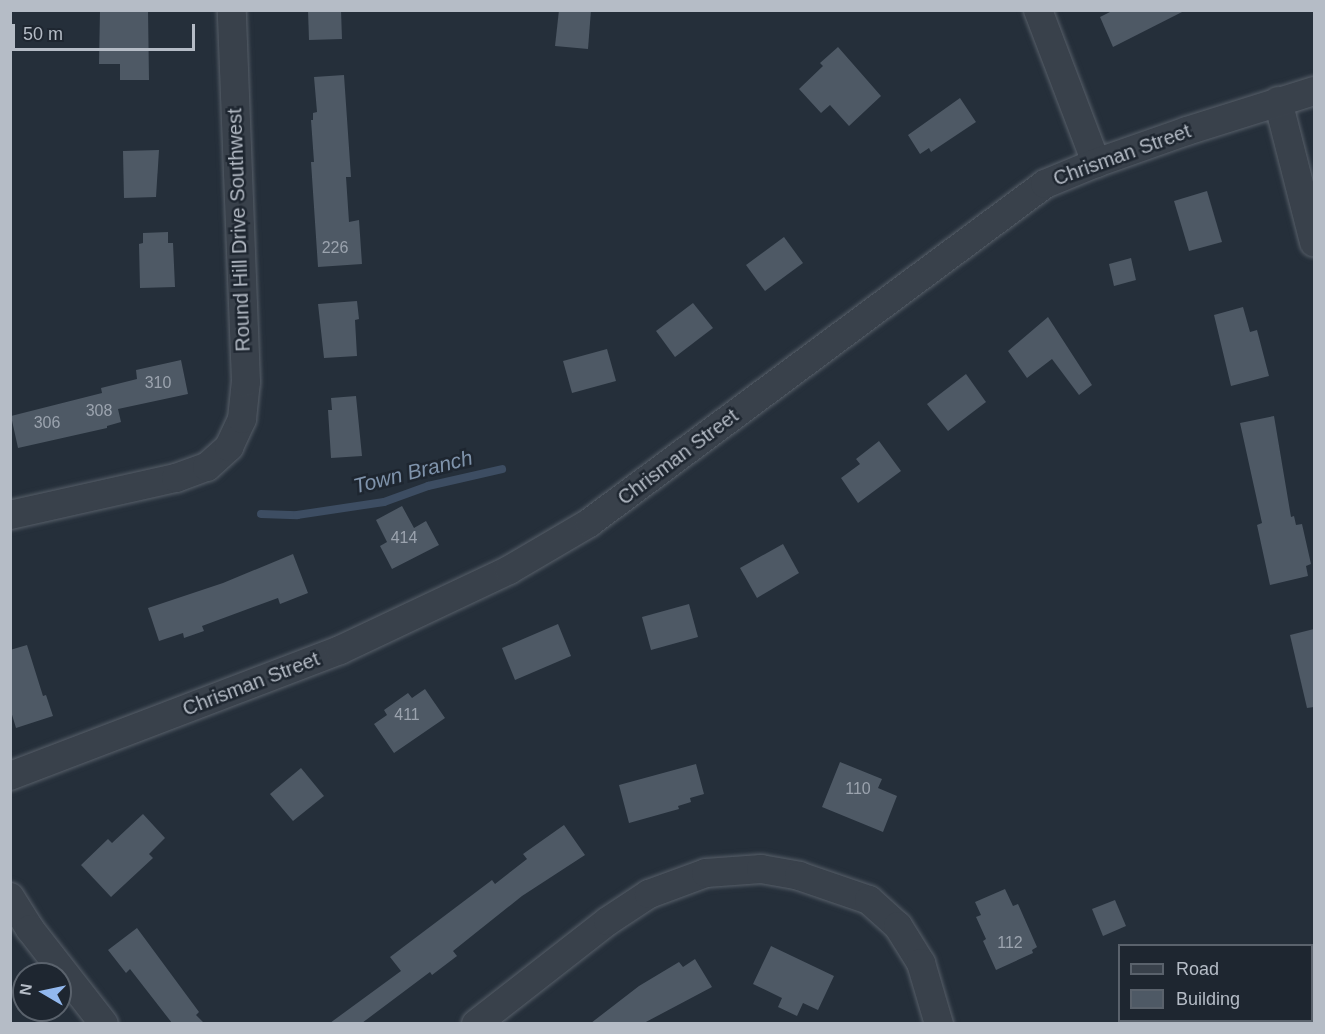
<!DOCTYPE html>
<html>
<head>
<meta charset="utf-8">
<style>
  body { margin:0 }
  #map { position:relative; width:1325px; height:1034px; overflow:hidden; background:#252f3a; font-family:Helvetica,sans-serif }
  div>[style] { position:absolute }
  .stream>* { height:8px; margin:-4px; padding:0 4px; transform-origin:4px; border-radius:4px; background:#3d4d62 }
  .building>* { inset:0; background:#4e5965 }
  .roads { filter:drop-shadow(0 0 2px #575f69) drop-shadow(0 0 2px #575f69) }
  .street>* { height:28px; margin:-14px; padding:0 14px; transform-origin:14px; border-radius:14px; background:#39414b }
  span { translate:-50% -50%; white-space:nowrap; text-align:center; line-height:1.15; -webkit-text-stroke:5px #1e2630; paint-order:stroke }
  .number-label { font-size:16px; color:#9ba3ae }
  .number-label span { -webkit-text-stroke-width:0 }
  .street-label { font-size:20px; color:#b5bcc6 }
  .water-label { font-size:21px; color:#7f93ab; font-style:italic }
  .frame { position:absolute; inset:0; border:12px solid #b5bcc6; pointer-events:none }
  .legend { position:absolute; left:1118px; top:944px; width:195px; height:78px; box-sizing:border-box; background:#1e2630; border:2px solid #5a626c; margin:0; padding:8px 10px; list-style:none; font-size:18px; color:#b5bcc6 }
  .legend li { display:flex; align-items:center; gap:12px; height:30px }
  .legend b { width:30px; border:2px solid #5a626c }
  .north { position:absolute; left:12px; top:962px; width:60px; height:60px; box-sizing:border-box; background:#1e2630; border:2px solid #5a626c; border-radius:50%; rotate:279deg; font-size:16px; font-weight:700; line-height:24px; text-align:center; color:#b5bcc6 }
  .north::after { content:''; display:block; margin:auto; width:21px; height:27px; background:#92b8ee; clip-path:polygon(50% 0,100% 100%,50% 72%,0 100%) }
  .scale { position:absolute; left:12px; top:24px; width:183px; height:27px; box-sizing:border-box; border:3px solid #b5bcc6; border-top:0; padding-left:8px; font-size:18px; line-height:21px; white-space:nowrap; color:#b5bcc6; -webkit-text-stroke:4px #1e2630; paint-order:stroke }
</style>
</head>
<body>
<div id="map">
  <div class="stream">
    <div style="left:261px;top:514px;width:36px;rotate:2deg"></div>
    <div style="left:297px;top:515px;width:88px;rotate:-8.5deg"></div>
    <div style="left:384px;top:502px;width:47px;rotate:-20deg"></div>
    <div style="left:428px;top:486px;width:76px;rotate:-12.9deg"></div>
  </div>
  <div class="building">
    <div style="clip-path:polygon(100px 10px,148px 10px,149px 80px,120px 80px,120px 64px,99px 64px)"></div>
    <div style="clip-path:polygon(308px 10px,341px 10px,342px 39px,309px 40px)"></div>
    <div style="clip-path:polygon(559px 10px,591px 10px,588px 49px,555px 46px)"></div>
    <div style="clip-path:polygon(1114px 10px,1186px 10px,1113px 47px,1100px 17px)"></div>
    <div style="clip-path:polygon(838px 47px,881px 96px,849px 126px,830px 105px,821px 113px,799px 89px,823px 66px,820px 63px)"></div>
    <div style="clip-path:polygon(344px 75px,351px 177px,346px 177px,349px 222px,359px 220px,362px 264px,318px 267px,311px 162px,314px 162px,311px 120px,313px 120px,313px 113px,317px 112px,314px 77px)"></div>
    <div style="clip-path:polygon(960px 98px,976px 122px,931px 152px,929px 148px,920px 154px,908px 135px)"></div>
    <div style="clip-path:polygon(159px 150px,156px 197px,124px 198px,123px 151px)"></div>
    <div style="clip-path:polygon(1207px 191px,1222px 242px,1189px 251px,1174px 201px)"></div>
    <div style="clip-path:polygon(168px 232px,168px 243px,173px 243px,175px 287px,140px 288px,139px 244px,143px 243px,143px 233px)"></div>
    <div style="clip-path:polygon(784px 237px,803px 263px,765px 291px,746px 265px)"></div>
    <div style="clip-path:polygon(1131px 258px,1136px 280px,1114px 286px,1109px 264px)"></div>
    <div style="clip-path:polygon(357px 301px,359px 319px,355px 320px,357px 356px,324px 358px,318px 304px)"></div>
    <div style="clip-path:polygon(693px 303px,713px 328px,675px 357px,656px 331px)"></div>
    <div style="clip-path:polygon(1243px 307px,1250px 332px,1257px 330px,1269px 376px,1231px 386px,1214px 315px)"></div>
    <div style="clip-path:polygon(1048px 317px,1092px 385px,1079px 395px,1052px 359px,1027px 378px,1008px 351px)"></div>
    <div style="clip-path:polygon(607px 349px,616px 381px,572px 393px,563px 361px)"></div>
    <div style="clip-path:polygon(181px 360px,188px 394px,118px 409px,121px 422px,107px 426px,107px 428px,18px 448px,11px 416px,102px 393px,101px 388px,137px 379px,136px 370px)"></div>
    <div style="clip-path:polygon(966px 374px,986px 402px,948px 431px,927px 404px)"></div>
    <div style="clip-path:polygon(356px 396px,362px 456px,331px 458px,328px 410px,332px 410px,331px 398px)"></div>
    <div style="clip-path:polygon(1274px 416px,1291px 517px,1294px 516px,1296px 525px,1302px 524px,1311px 564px,1306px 566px,1308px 576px,1270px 585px,1257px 525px,1262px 523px,1240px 423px)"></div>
    <div style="clip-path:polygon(879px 441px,901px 471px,858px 503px,841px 478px,860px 464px,856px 459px)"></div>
    <div style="clip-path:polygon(402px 506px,414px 528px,426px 521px,439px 545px,392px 569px,380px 546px,387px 542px,376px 520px)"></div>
    <div style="clip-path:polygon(783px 544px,799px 573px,757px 598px,740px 568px)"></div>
    <div style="clip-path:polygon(293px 554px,308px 593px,280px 604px,278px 598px,202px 626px,204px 631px,184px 638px,183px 633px,159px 641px,148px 608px,223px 583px)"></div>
    <div style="clip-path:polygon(689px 604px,698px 637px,651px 650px,642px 617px)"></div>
    <div style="clip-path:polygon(558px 624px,571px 656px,515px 680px,502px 648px)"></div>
    <div style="clip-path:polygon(1314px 629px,1314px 707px,1307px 708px,1290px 635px)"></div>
    <div style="clip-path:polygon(27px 645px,43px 696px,46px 695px,53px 716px,16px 728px,10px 708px,10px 650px)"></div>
    <div style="clip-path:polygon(425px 689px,445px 718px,394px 753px,374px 724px,387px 715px,384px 710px,408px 693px,412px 698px)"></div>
    <div style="clip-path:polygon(840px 762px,882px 779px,878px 788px,897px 796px,883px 832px,822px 807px)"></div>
    <div style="clip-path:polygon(696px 764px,704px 794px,690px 798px,691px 802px,678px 806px,679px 809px,629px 823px,619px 785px)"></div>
    <div style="clip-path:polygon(301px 768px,324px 796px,293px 821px,270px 794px)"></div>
    <div style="clip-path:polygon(143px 814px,165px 838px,149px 854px,153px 858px,111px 897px,81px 865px,108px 839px,112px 843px)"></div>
    <div style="clip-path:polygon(564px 825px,585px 855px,522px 896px,453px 951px,457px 956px,432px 975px,430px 972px,362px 1023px,330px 1023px,401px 971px,390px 957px,492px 880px,495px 884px,527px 859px,523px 854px)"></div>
    <div style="clip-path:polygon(1005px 889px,1013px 906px,1018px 904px,1037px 947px,1032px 950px,1033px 953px,996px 970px,983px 941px,986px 939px,976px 917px,981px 915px,975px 902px)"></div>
    <div style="clip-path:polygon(1115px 900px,1126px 926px,1103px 936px,1092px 909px)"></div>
    <div style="clip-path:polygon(137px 928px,199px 1012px,196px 1015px,204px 1023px,172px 1023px,130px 969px,126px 973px,108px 950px)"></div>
    <div style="clip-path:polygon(771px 946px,834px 976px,818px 1010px,803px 1003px,797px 1016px,778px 1007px,782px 998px,753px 984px)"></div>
    <div style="clip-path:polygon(695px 959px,712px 987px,644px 1023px,591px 1023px,639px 986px,679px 962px,683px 967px)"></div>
  </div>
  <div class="roads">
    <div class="street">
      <div style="left:1038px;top:10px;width:164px;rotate:69.2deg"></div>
      <div style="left:1278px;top:101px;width:146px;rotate:75.7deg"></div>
      <div style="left:10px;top:515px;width:170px;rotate:-12.6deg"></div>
      <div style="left:176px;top:478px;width:33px;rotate:-20deg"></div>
      <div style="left:207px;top:467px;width:30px;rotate:-42deg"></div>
      <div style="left:229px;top:447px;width:31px;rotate:-65deg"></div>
      <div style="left:242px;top:419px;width:37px;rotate:-84deg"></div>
      <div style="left:246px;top:382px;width:372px;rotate:-92.2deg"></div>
      <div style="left:10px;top:776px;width:353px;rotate:-20.9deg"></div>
      <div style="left:340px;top:650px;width:187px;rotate:-25.3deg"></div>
      <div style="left:509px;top:570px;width:93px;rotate:-30.4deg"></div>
      <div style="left:589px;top:523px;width:568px;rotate:-36.63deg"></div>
      <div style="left:1045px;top:184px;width:55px;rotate:-22.4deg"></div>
      <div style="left:1096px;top:163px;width:96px;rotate:-19.4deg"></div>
      <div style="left:1187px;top:131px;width:133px;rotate:-17.5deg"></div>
      <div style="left:10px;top:897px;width:38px;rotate:58deg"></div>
      <div style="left:30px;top:929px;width:120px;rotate:52.1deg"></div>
      <div style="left:476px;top:1024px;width:167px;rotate:-38deg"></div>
      <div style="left:608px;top:921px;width:49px;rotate:-33.4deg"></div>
      <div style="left:649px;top:894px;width:61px;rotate:-20.2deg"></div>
      <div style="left:706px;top:873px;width:55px;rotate:-4.2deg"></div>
      <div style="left:761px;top:869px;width:39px;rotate:10deg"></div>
      <div style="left:799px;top:876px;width:74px;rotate:18.9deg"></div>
      <div style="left:869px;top:900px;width:39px;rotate:42deg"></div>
      <div style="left:898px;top:926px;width:44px;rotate:58.1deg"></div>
      <div style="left:921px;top:963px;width:64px;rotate:73.6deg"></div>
    </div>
  </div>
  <div class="number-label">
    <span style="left:335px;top:248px">226</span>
    <span style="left:158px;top:383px">310</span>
    <span style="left:99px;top:411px">308</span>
    <span style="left:47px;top:423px">306</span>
    <span style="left:404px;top:538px">414</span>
    <span style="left:407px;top:715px">411</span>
    <span style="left:858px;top:789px">110</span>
    <span style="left:1010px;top:943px">112</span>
  </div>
  <div class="street-label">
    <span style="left:1122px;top:155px;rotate:-20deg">Chrisman Street</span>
    <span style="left:239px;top:230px;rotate:-92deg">Round Hill Drive Southwest</span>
    <span style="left:678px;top:457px;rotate:-37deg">Chrisman Street</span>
    <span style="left:251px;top:684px;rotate:-21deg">Chrisman Street</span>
  </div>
  <div class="water-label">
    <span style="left:413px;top:472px;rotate:-14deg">Town Branch</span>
  </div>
  <div class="frame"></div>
  <ul class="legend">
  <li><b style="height:8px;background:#39414b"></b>Road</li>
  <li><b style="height:16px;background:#4e5965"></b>Building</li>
  </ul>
  <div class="north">N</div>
  <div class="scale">50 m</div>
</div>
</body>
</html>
